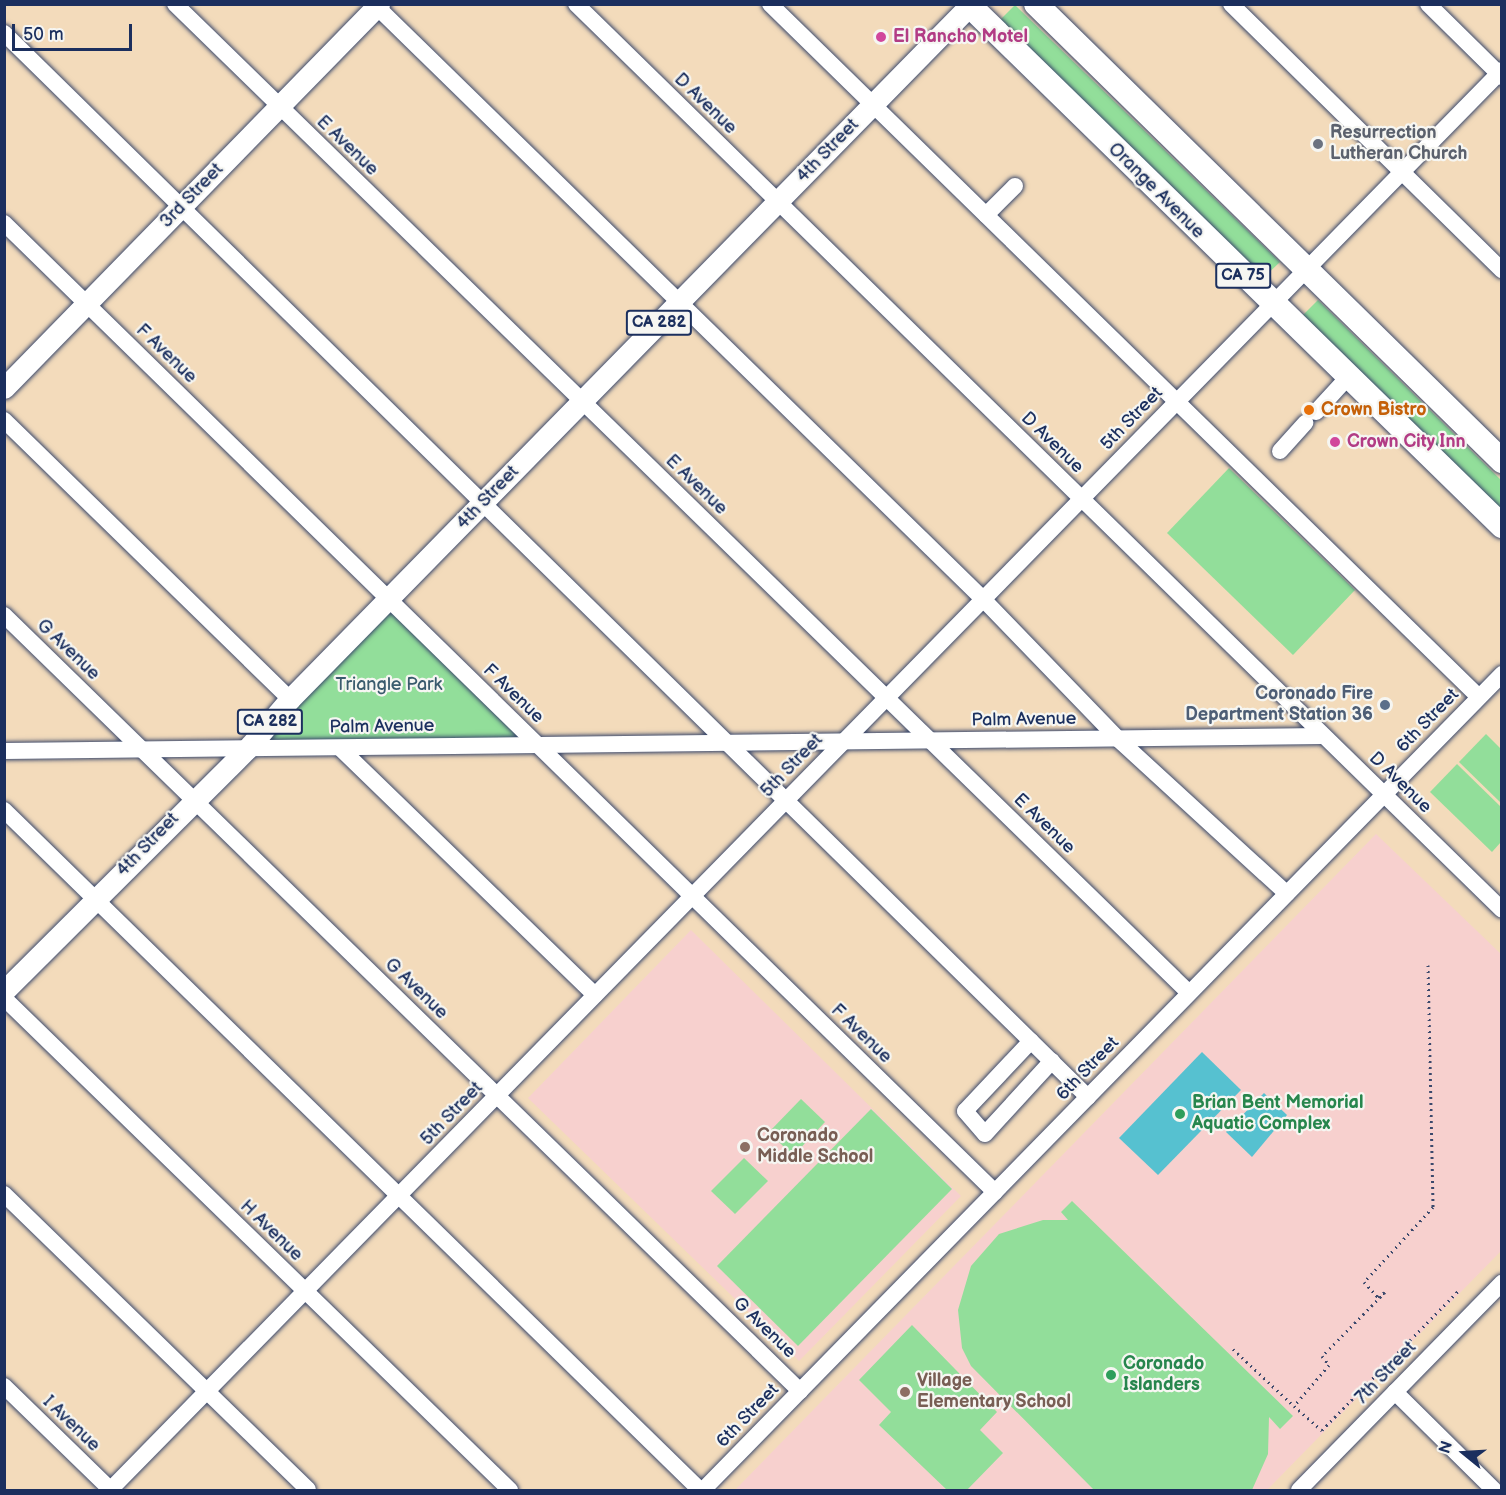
<!DOCTYPE html>
<html>
<head>
<meta charset="utf-8">
<style>
  body { margin:0 }
  #map { position:relative; width:1506px; height:1495px; overflow:hidden; background:#f3dbbb; font-family:"Balsamiq Sans",sans-serif }
  div>[style] { position:absolute }
  .built>* { inset:0; background:#f7d0ce }
  .green>* { inset:0; background:#92de9a }
  .water>* { inset:0; background:#56c1d0 }
  .path>* { height:3px; margin-top:-1.5px; transform-origin:0; background:repeating-linear-gradient(90deg,#3b496c 0 1.5px,transparent 0 6px) }
  .roads { filter:drop-shadow(0 0 2px #3b496c) drop-shadow(0 0 2px #3b496c) }
  .minor>* { height:16px; margin:-8px; padding:0 8px; transform-origin:8px; border-radius:8px; background:#fff }
  .major>* { height:21px; margin:-10.5px; padding:0 10.5px; transform-origin:10.5px; border-radius:10.5px; background:#fff }
  .highway>* { height:24px; margin:-12px; padding:0 12px; transform-origin:12px; border-radius:12px; background:#fff }
  .dots>* { width:16px; height:16px; translate:-50% -50%; box-sizing:border-box; border:3px solid #f6f6f2; border-radius:50% }
  span { translate:-50% -50%; white-space:nowrap; text-align:center; line-height:1.15; -webkit-text-stroke:4.5px #f6f6f2; paint-order:stroke }
  .shield-label span { padding:2px 4px; background:#f6f6f2; border:2px solid; border-radius:4px; -webkit-text-stroke-width:0 }
  .shield-label { font-size:16px; color:#1b2f5e; font-weight:700 }
  .hotel-label { font-size:18px; color:#b23c85; font-weight:700 }
  .left { translate:0 -50%; text-align:left }
  .street-label { font-size:18px; color:#1b2f5e }
  .worship-label { font-size:18px; color:#5b616d; font-weight:700 }
  .food-label { font-size:18px; color:#c56008; font-weight:700 }
  .park-label { font-size:18px; color:#395b6d }
  .service-label { font-size:18px; color:#4e5e75; font-weight:700 }
  .right { translate:-100% -50%; text-align:right }
  .leisure-label { font-size:18px; color:#27864d; font-weight:700 }
  .education-label { font-size:18px; color:#785e54; font-weight:700 }
  .frame { position:absolute; inset:0; border:6px solid #1b2f5e; pointer-events:none }
  .north { position:absolute; left:1434px; top:1423px; width:60px; height:60px; -webkit-text-stroke:4px #f6f6f2; paint-order:stroke; rotate:288deg; font-size:16px; font-weight:700; line-height:24px; text-align:center; color:#1b2f5e }
  .north::after { content:''; display:block; margin:auto; width:21px; height:27px; background:#1b2f5e; clip-path:polygon(50% 0,100% 100%,50% 72%,0 100%) }
  .scale { position:absolute; left:12px; top:24px; width:120px; height:27px; box-sizing:border-box; border:3px solid #1b2f5e; border-top:0; padding-left:8px; font-size:18px; line-height:21px; white-space:nowrap; color:#1b2f5e; -webkit-text-stroke:4px #f6f6f2; paint-order:stroke }
</style>
</head>
<body>
<div id="map">
  <div class="built">
    <div style="clip-path:polygon(1376px 834px,1501px 954px,1501px 1251px,1267px 1490px,735px 1490px)"></div>
    <div style="clip-path:polygon(691px 930px,961px 1196px,799px 1361px,528px 1098px)"></div>
  </div>
  <div class="green">
    <div style="clip-path:polygon(1015px 5px,1280px 262px,1262px 279px,1000px 20px)"></div>
    <div style="clip-path:polygon(1318px 300px,1501px 480px,1501px 508px,1490px 501px,1301px 317px)"></div>
    <div style="clip-path:polygon(1229px 468px,1355px 590px,1293px 655px,1167px 533px)"></div>
    <div style="clip-path:polygon(389px 602px,535px 742px,248px 745px)"></div>
    <div style="clip-path:polygon(1486px 734px,1501px 749px,1501px 803px,1459px 762px)"></div>
    <div style="clip-path:polygon(1457px 764px,1501px 807px,1501px 842px,1492px 852px,1430px 792px)"></div>
    <div style="clip-path:polygon(801px 1099px,825px 1122px,793px 1156px,769px 1132px)"></div>
    <div style="clip-path:polygon(871px 1109px,952px 1189px,798px 1346px,717px 1266px)"></div>
    <div style="clip-path:polygon(744px 1158px,768px 1181px,735px 1214px,711px 1191px)"></div>
    <div style="clip-path:polygon(1072px 1201px,1293px 1416px,1280px 1429px,1269px 1417px,1268px 1454px,1252px 1490px,1094px 1490px,971px 1366px,962px 1348px,958px 1310px,971px 1266px,999px 1234px,1043px 1220px,1068px 1220px,1061px 1212px)"></div>
    <div style="clip-path:polygon(912px 1325px,997px 1412px,980px 1430px,1003px 1453px,967px 1490px,947px 1490px,879px 1425px,891px 1412px,859px 1380px)"></div>
  </div>
  <div class="water">
    <div style="clip-path:polygon(1202px 1052px,1241px 1090px,1158px 1175px,1119px 1138px)"></div>
    <div style="clip-path:polygon(1264px 1093px,1287px 1115px,1252px 1157px,1226px 1132px)"></div>
  </div>
  <div class="path">
    <div style="left:1428px;top:965px;width:242px;rotate:88.8deg"></div>
    <div style="left:1433px;top:1207px;width:102px;rotate:132.6deg"></div>
    <div style="left:1364px;top:1282px;width:21px;rotate:47deg"></div>
    <div style="left:1378px;top:1297px;width:9px;rotate:-36deg"></div>
    <div style="left:1385px;top:1292px;width:90px;rotate:134.5deg"></div>
    <div style="left:1322px;top:1356px;width:11px;rotate:52deg"></div>
    <div style="left:1329px;top:1365px;width:54px;rotate:130.5deg"></div>
    <div style="left:1294px;top:1406px;width:37px;rotate:41deg"></div>
    <div style="left:1322px;top:1430px;width:194px;rotate:-45.6deg"></div>
    <div style="left:1233px;top:1349px;width:83px;rotate:43.1deg"></div>
  </div>
  <div class="roads">
    <div class="minor">
      <div style="left:175px;top:4px;width:1416px;rotate:44.28deg"></div>
      <div style="left:374px;top:4px;width:851px;rotate:44.33deg"></div>
      <div style="left:983px;top:599px;width:194px;rotate:46deg"></div>
      <div style="left:1118px;top:739px;width:229px;rotate:42.5deg"></div>
      <div style="left:576px;top:4px;width:1295px;rotate:44.37deg"></div>
      <div style="left:770px;top:4px;width:991px;rotate:44.35deg"></div>
      <div style="left:1231px;top:4px;width:380px;rotate:44.5deg"></div>
      <div style="left:1428px;top:4px;width:104px;rotate:44.6deg"></div>
      <div style="left:4px;top:33px;width:1519px;rotate:44.47deg"></div>
      <div style="left:986px;top:215px;width:41px;rotate:-45deg"></div>
      <div style="left:4px;top:223px;width:1386px;rotate:44.36deg"></div>
      <div style="left:1316px;top:412px;width:46px;rotate:-47.6deg"></div>
      <div style="left:4px;top:420px;width:400px;rotate:44.3deg"></div>
      <div style="left:1280px;top:451px;width:38px;rotate:-48deg"></div>
      <div style="left:4px;top:615px;width:1112px;rotate:44.27deg"></div>
      <div style="left:340px;top:748px;width:355px;rotate:44.1deg"></div>
      <div style="left:4px;top:751px;width:1319px;rotate:-0.65deg"></div>
      <div style="left:4px;top:810px;width:973px;rotate:44.33deg"></div>
      <div style="left:4px;top:998px;width:706px;rotate:44.2deg"></div>
      <div style="left:1031px;top:1041px;width:96px;rotate:133.3deg"></div>
      <div style="left:965px;top:1111px;width:30px;rotate:49deg"></div>
      <div style="left:985px;top:1134px;width:99px;rotate:-47.5deg"></div>
      <div style="left:4px;top:1194px;width:424px;rotate:44.2deg"></div>
      <div style="left:4px;top:1386px;width:149px;rotate:44.2deg"></div>
      <div style="left:1395px;top:1392px;width:139px;rotate:44.7deg"></div>
      <div style="left:110px;top:1490px;width:1988px;rotate:-45.57deg"></div>
      <div style="left:703px;top:1490px;width:1142px;rotate:-45.6deg"></div>
      <div style="left:1299px;top:1490px;width:290px;rotate:-45.6deg"></div>
    </div>
    <div class="major">
      <div style="left:4px;top:388px;width:537px;rotate:-45.68deg"></div>
      <div style="left:4px;top:991px;width:343px;rotate:-44.9deg"></div>
      <div style="left:247px;top:749px;width:66px;rotate:-49.3deg"></div>
      <div style="left:290px;top:699px;width:973px;rotate:-45.58deg"></div>
    </div>
    <div class="highway">
      <div style="left:968px;top:4px;width:747px;rotate:44.35deg"></div>
      <div style="left:1036px;top:4px;width:653px;rotate:44.44deg"></div>
    </div>
  </div>
  <div class="dots">
    <div style="left:881px;top:37px;background:#d1479c"></div>
    <div style="left:1318px;top:144px;background:#6b7280"></div>
    <div style="left:1309px;top:410px;background:#e8710a"></div>
    <div style="left:1335px;top:442px;background:#d1479c"></div>
    <div style="left:1385px;top:705px;background:#5c6f8a"></div>
    <div style="left:1180px;top:1114px;background:#2e9e5b"></div>
    <div style="left:745px;top:1147px;background:#8d6e63"></div>
    <div style="left:1111px;top:1375px;background:#2e9e5b"></div>
    <div style="left:905px;top:1392px;background:#8d6e63"></div>
  </div>
  <div class="shield-label">
    <span style="left:1243px;top:276px">CA 75</span>
    <span style="left:659px;top:323px">CA 282</span>
    <span style="left:270px;top:722px">CA 282</span>
  </div>
  <div class="hotel-label">
    <span class="left" style="left:893px;top:37px">El Rancho Motel</span>
    <span class="left" style="left:1347px;top:442px">Crown City Inn</span>
  </div>
  <div class="street-label">
    <span style="left:705px;top:104px;rotate:44deg">D Avenue</span>
    <span style="left:347px;top:146px;rotate:44deg">E Avenue</span>
    <span style="left:828px;top:151px;rotate:-46deg">4th Street</span>
    <span style="left:1156px;top:191px;rotate:45deg">Orange Avenue</span>
    <span style="left:192px;top:196px;rotate:-46deg">3rd Street</span>
    <span style="left:166px;top:354px;rotate:44deg">F Avenue</span>
    <span style="left:1132px;top:419px;rotate:-46deg">5th Street</span>
    <span style="left:1052px;top:443px;rotate:44deg">D Avenue</span>
    <span style="left:696px;top:485px;rotate:44deg">E Avenue</span>
    <span style="left:488px;top:498px;rotate:-46deg">4th Street</span>
    <span style="left:68px;top:650px;rotate:44deg">G Avenue</span>
    <span style="left:513px;top:694px;rotate:44deg">F Avenue</span>
    <span style="left:1024px;top:720px;rotate:-1deg">Palm Avenue</span>
    <span style="left:1428px;top:721px;rotate:-46deg">6th Street</span>
    <span style="left:382px;top:727px;rotate:-1deg">Palm Avenue</span>
    <span style="left:792px;top:766px;rotate:-46deg">5th Street</span>
    <span style="left:1400px;top:783px;rotate:44deg">D Avenue</span>
    <span style="left:1044px;top:824px;rotate:44deg">E Avenue</span>
    <span style="left:148px;top:845px;rotate:-46deg">4th Street</span>
    <span style="left:416px;top:989px;rotate:44deg">G Avenue</span>
    <span style="left:861px;top:1034px;rotate:44deg">F Avenue</span>
    <span style="left:1088px;top:1069px;rotate:-46deg">6th Street</span>
    <span style="left:452px;top:1114px;rotate:-46deg">5th Street</span>
    <span style="left:271px;top:1231px;rotate:44deg">H Avenue</span>
    <span style="left:764px;top:1328px;rotate:44deg">G Avenue</span>
    <span style="left:1386px;top:1373px;rotate:-46deg">7th Street</span>
    <span style="left:748px;top:1416px;rotate:-46deg">6th Street</span>
    <span style="left:71px;top:1424px;rotate:44deg">I Avenue</span>
  </div>
  <div class="worship-label">
    <span class="left" style="left:1330px;top:144px">Resurrection<br>Lutheran Church</span>
  </div>
  <div class="food-label">
    <span class="left" style="left:1321px;top:410px">Crown Bistro</span>
  </div>
  <div class="park-label">
    <span style="left:389px;top:685px">Triangle Park</span>
  </div>
  <div class="service-label">
    <span class="right" style="left:1373px;top:705px">Coronado Fire<br>Department Station 36</span>
  </div>
  <div class="leisure-label">
    <span class="left" style="left:1192px;top:1114px">Brian Bent Memorial<br>Aquatic Complex</span>
    <span class="left" style="left:1123px;top:1375px">Coronado<br>Islanders</span>
  </div>
  <div class="education-label">
    <span class="left" style="left:757px;top:1147px">Coronado<br>Middle School</span>
    <span class="left" style="left:917px;top:1392px">Village<br>Elementary School</span>
  </div>
  <div class="frame"></div>
  <div class="north">N</div>
  <div class="scale">50 m</div>
</div>
</body>
</html>
